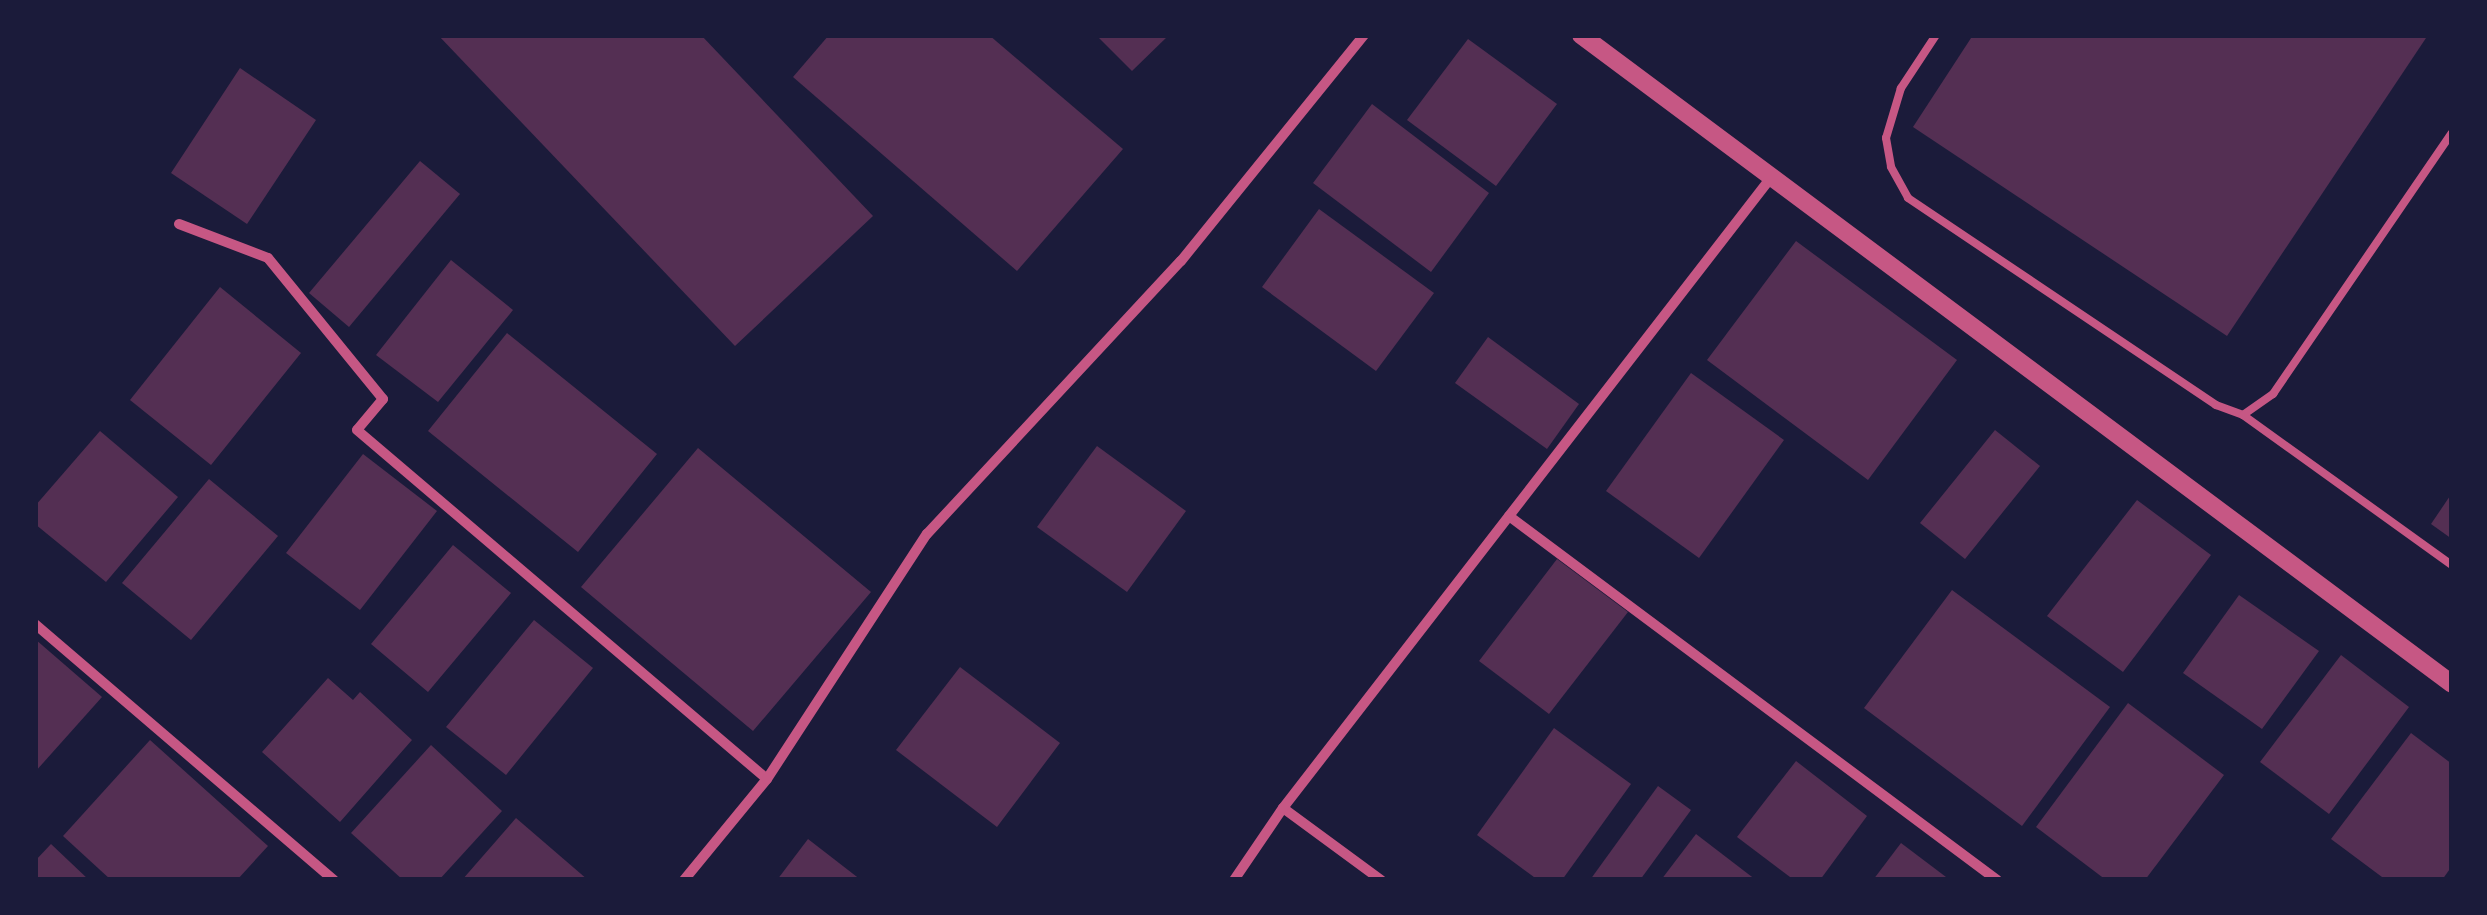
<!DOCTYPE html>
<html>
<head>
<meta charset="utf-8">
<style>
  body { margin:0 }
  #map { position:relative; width:2487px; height:915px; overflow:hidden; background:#1b1b3a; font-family:"Roboto Condensed",sans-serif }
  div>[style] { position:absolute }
  .building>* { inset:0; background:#542f53 }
  .service>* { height:8px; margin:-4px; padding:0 4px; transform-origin:4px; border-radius:4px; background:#c65784 }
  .minor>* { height:10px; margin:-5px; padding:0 5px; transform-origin:5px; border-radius:5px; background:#c65784 }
  .tertiary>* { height:18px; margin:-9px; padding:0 9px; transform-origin:9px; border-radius:9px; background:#c65784 }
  span { translate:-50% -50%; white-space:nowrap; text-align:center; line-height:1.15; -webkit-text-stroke:10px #1b1b3a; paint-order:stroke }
  .frame { position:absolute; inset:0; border:38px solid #1b1b3a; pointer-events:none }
</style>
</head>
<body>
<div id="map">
  <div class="building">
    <div style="clip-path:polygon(438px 35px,701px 35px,873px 216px,735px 346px)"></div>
    <div style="clip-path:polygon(829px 35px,989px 35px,1123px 149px,1017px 271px,793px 77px)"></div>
    <div style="clip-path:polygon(1096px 35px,1169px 35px,1132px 71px)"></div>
    <div style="clip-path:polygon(1973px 35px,2428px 35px,2227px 336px,1913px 127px)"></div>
    <div style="clip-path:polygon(1468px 39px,1557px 104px,1496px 186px,1407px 120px)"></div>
    <div style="clip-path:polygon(240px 68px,316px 120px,247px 224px,171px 173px)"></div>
    <div style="clip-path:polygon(1372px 104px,1489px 193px,1431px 272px,1313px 183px)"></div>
    <div style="clip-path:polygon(420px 161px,460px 194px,349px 327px,309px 293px)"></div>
    <div style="clip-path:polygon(1319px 209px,1434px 293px,1376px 371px,1262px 287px)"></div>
    <div style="clip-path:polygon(1796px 241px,1957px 360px,1868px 480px,1707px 360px)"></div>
    <div style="clip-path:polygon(451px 260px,513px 310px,438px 402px,376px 355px)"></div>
    <div style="clip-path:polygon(220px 287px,301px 353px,211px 465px,130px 400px)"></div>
    <div style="clip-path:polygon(507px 333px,657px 454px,578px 552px,428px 431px)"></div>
    <div style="clip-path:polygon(1488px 337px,1579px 404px,1547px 449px,1455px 383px)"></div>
    <div style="clip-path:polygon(1691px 373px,1784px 440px,1699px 558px,1606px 491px)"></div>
    <div style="clip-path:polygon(1995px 430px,2040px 466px,1965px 559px,1920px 523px)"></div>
    <div style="clip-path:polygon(100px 431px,178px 497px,106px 582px,35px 524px,35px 506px)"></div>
    <div style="clip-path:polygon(1097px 446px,1186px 511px,1127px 592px,1037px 527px)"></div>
    <div style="clip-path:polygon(698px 448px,871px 592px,753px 731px,581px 587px)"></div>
    <div style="clip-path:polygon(363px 454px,437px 511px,360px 610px,286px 553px)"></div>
    <div style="clip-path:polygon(209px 479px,278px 536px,191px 640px,122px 583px)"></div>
    <div style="clip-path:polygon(2452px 493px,2452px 539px,2431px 524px)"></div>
    <div style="clip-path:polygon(2137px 500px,2211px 555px,2123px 672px,2047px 616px)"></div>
    <div style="clip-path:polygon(453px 545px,511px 593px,428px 692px,371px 644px)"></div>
    <div style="clip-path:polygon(1557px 559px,1628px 612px,1549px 714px,1479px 661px)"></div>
    <div style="clip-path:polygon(1952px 590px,2110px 707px,2022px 826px,1864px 708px)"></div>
    <div style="clip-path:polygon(2239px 595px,2319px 651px,2262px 729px,2183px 673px)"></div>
    <div style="clip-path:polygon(534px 620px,593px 668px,506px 775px,446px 727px)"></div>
    <div style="clip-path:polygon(35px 639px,102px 697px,35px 772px)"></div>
    <div style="clip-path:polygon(2341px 655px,2409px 707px,2329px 814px,2260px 762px)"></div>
    <div style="clip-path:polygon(960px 667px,1060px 743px,997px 827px,896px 750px)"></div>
    <div style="clip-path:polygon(328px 678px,353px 700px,360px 692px,412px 740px,340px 822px,262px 752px)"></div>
    <div style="clip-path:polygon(2128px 703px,2224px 775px,2145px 880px,2106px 880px,2036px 827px)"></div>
    <div style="clip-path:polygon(1554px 728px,1631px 784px,1562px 880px,1538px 880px,1477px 835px)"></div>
    <div style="clip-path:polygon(2411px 733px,2452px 764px,2452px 866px,2442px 880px,2386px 880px,2331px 839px)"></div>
    <div style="clip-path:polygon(150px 740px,268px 846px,237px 880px,111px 880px,63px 836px)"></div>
    <div style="clip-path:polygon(431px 745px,502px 811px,439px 880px,403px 880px,351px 833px)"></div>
    <div style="clip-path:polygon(1796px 761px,1867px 816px,1820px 880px,1794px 880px,1737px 837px)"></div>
    <div style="clip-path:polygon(1658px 786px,1691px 810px,1640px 880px,1590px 880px)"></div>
    <div style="clip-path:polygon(516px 818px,588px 880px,462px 880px)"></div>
    <div style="clip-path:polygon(1696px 834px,1756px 880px,1661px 880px)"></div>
    <div style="clip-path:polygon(808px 839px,861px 880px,777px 880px)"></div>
    <div style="clip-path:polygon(1901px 843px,1950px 880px,1873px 880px)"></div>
    <div style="clip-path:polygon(51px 844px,89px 880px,35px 880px,35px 861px)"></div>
  </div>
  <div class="service">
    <div style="left:1936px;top:35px;width:64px;rotate:123.4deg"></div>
    <div style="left:1901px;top:88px;width:52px;rotate:106.7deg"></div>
    <div style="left:1886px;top:138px;width:29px;rotate:80deg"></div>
    <div style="left:1891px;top:167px;width:35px;rotate:61deg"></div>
    <div style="left:1908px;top:198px;width:371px;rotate:33.9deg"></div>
    <div style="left:2216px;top:405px;width:29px;rotate:20deg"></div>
    <div style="left:2243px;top:415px;width:257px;rotate:35.7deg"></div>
    <div style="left:2243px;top:415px;width:37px;rotate:-35deg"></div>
    <div style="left:2273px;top:394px;width:316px;rotate:-55.6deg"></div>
  </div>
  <div class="minor">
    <div style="left:179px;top:224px;width:95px;rotate:20.9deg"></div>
    <div style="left:268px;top:258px;width:182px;rotate:50.8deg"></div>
    <div style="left:383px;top:399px;width:40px;rotate:130deg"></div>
    <div style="left:357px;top:430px;width:538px;rotate:40.41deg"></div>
    <div style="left:1509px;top:516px;width:609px;rotate:36.72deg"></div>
    <div style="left:35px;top:624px;width:394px;rotate:40.6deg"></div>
    <div style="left:1283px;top:808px;width:122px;rotate:36.3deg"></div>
    <div style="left:684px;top:880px;width:131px;rotate:-50.6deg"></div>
    <div style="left:767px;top:779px;width:293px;rotate:-56.9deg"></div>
    <div style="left:927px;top:534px;width:373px;rotate:-47.1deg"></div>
    <div style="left:1181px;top:261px;width:291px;rotate:-51deg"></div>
    <div style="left:1234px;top:880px;width:87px;rotate:-55.8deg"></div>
    <div style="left:1283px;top:808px;width:794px;rotate:-52.26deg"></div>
  </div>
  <div class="tertiary">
    <div style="left:1581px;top:35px;width:1086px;rotate:36.69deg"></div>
  </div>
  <div class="frame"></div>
</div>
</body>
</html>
